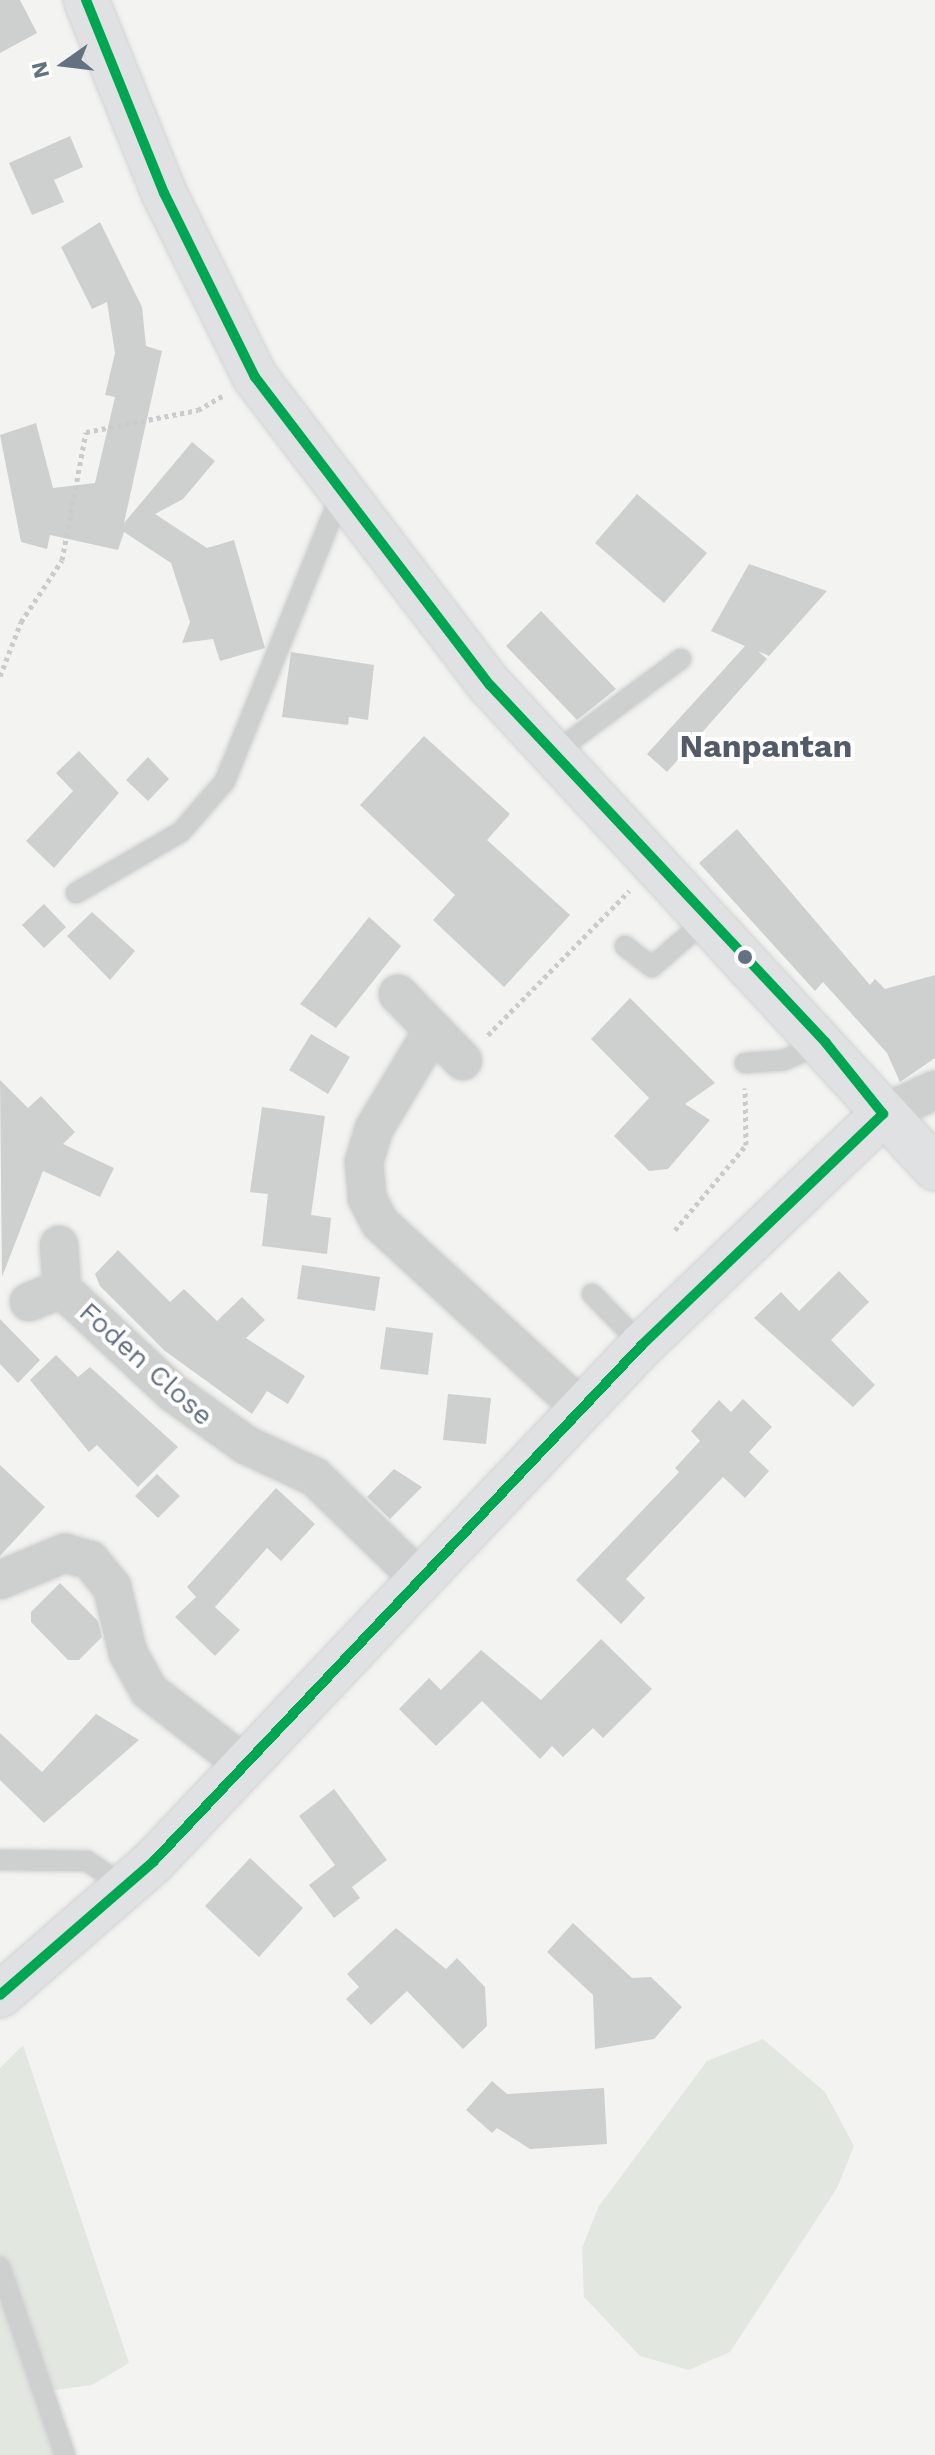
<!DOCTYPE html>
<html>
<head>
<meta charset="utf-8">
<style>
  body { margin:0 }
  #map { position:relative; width:935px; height:2455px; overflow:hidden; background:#f3f4f2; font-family:"Work Sans",sans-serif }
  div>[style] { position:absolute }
  .green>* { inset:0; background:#e2e7e0 }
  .building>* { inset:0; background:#cecfcf }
  .path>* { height:5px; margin-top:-2.5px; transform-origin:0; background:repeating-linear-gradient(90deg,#cacbcc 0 4px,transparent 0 8px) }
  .roads { filter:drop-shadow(0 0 2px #d0d1d1) drop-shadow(0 0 2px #d0d1d1) }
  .lane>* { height:20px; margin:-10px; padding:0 10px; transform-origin:10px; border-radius:10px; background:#cecfcf }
  .street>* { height:38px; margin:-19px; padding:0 19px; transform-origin:19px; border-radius:19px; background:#cecfcf }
  .secondary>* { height:44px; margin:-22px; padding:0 22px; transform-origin:22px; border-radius:22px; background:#e0e1e2 }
  .bus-1>* { height:10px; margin:-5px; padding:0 5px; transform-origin:5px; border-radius:5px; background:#00a651 }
  .dots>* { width:22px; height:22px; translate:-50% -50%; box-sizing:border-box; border:4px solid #fff; border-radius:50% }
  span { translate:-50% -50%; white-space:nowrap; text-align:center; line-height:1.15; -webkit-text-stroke:8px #fff; paint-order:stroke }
  .street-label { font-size:28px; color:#647181 }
  .quarter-label { font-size:32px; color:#525b67; font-weight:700 }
  .north { position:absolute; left:24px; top:24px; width:80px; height:80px; -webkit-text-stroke:6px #fff; paint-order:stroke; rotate:256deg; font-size:22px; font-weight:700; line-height:32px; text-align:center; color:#647181 }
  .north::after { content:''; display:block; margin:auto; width:28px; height:36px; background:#647181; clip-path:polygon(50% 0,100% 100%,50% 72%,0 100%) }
</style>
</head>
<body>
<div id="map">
  <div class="green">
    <div style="clip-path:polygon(763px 2039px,825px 2092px,854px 2146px,837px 2188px,730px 2352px,689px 2370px,640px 2356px,584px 2297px,582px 2248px,599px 2206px,707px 2061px)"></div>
    <div style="clip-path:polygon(23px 2045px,129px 2363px,92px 2385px,34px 2393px,57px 2455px,0 2455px,0 2068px)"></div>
  </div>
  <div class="building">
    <div style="clip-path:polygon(0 0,20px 0,37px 33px,0 53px)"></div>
    <div style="clip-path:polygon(70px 136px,83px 167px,54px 180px,64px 202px,32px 215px,9px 163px)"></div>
    <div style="clip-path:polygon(100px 222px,142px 307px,146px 346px,162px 351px,124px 523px,192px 442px,215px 461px,183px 499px,155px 514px,207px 548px,234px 540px,265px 648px,220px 661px,213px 639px,182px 643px,190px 622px,171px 563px,124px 532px,118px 550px,50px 535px,47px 549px,21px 542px,0 435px,36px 423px,53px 488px,95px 483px,115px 397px,105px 395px,115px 353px,107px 302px,92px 309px,61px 247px)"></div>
    <div style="clip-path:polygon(637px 494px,707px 553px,664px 603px,595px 543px)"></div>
    <div style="clip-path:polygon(749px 564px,827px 591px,769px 656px,758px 651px,767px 659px,667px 772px,647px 754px,745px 646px,711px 631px)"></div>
    <div style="clip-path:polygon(541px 611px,616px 689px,577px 720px,506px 646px)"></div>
    <div style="clip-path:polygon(291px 652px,374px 665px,368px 720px,349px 717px,348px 725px,282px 717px)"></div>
    <div style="clip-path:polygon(424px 736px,510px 814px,487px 840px,570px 915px,504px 987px,433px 920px,455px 895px,360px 805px)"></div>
    <div style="clip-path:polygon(79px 751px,119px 793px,54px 868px,26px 841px,73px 791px,56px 773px)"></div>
    <div style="clip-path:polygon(148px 757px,169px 779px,148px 801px,126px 780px)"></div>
    <div style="clip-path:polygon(737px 829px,870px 985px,875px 979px,885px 989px,935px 975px,935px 1058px,900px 1082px,887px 1053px,823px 982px,815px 991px,699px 863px)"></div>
    <div style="clip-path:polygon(44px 904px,66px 927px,44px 948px,22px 925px)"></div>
    <div style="clip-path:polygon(92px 912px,135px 951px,110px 980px,67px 936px)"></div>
    <div style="clip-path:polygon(369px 917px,401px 946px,336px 1028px,300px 1004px)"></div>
    <div style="clip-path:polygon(630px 998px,715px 1083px,685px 1104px,710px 1120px,668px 1169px,649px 1171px,614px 1136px,649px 1098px,591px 1039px)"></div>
    <div style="clip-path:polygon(311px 1034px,350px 1057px,328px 1094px,289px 1070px)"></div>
    <div style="clip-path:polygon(0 1080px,28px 1108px,41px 1096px,75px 1132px,63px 1144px,114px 1168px,100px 1197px,43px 1171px,2px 1277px)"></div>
    <div style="clip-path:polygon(262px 1107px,325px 1116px,311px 1215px,331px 1218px,327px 1254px,262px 1246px,268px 1194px,250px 1192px)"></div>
    <div style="clip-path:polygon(118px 1250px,170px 1302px,184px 1289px,217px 1321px,242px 1297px,265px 1320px,246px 1338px,305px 1376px,288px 1404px,267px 1391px,252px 1414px,165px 1351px,100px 1286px,95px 1274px)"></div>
    <div style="clip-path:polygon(302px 1265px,380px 1277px,375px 1311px,297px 1299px)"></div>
    <div style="clip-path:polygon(839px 1271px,869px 1302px,831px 1340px,875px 1385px,853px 1407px,754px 1318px,781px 1292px,799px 1311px)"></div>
    <div style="clip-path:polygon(0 1319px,40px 1360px,18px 1383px,0 1364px)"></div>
    <div style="clip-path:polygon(386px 1327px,433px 1333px,428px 1375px,380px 1369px)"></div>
    <div style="clip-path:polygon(56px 1355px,78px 1377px,90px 1367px,178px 1447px,138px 1487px,97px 1445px,89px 1452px,30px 1380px)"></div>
    <div style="clip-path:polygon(448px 1394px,491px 1398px,486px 1444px,443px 1440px)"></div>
    <div style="clip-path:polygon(743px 1399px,772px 1427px,749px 1452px,769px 1471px,745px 1498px,723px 1477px,626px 1579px,645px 1598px,621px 1624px,576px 1580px,679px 1472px,675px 1468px,700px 1441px,691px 1431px,719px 1400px,731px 1412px)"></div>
    <div style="clip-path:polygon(0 1465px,45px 1507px,0 1556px)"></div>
    <div style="clip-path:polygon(394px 1469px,422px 1487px,390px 1519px,367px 1497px)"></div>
    <div style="clip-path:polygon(157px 1474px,180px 1496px,158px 1518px,135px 1496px)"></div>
    <div style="clip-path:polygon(276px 1488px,315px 1524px,281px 1561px,267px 1548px,215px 1607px,240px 1630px,215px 1656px,175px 1617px,196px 1597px,187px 1587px)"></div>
    <div style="clip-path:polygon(60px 1583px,98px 1621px,102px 1637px,79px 1660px,68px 1660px,31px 1622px,31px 1612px)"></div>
    <div style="clip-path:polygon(601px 1639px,652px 1689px,603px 1738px,593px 1728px,563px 1757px,552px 1746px,540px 1759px,482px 1701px,436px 1746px,399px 1709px,429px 1678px,441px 1690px,481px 1650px,541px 1700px)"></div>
    <div style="clip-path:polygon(96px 1714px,139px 1740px,44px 1823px,0 1780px,0 1733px,42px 1772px)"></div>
    <div style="clip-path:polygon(334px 1789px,387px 1860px,352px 1887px,360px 1898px,334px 1918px,309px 1885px,335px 1865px,299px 1816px)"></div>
    <div style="clip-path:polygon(250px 1858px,303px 1908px,259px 1957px,205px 1906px)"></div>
    <div style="clip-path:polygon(573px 1923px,632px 1978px,651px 1977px,682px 2007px,654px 2039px,595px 2049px,593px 1995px,547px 1952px)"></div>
    <div style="clip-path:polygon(396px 1928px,446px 1969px,457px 1958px,485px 1987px,487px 2026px,463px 2049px,407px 1991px,371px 2025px,346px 1999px,359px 1987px,347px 1974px)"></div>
    <div style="clip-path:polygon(492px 2081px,507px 2094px,604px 2088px,607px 2144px,530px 2149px,497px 2128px,492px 2133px,466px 2110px)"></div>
  </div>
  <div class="path">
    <div style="left:0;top:676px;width:58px;rotate:-68.7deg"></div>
    <div style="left:21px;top:622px;width:74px;rotate:-56.5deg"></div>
    <div style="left:62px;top:560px;width:130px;rotate:-79.4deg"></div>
    <div style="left:86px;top:432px;width:114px;rotate:-11.1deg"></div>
    <div style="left:198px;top:410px;width:30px;rotate:-30deg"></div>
    <div style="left:488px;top:1035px;width:202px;rotate:-45.6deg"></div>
    <div style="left:675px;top:1230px;width:111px;rotate:-50.1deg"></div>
    <div style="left:746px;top:1145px;width:57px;rotate:-91deg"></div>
  </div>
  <div class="roads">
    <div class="lane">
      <div style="left:554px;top:753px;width:158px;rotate:-36.5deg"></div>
      <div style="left:76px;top:893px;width:121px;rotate:-30.2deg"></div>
      <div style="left:181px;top:832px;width:67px;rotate:-49.2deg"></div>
      <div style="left:225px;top:781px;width:312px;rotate:-68deg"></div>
      <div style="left:625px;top:946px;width:34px;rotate:38deg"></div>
      <div style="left:652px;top:967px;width:73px;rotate:-41.1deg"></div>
      <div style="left:745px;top:1063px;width:39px;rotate:-4deg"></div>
      <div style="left:784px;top:1060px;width:41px;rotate:-22.8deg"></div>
      <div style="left:592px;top:1294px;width:71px;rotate:45.6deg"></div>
      <div style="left:0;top:1860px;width:87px;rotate:0.7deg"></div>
      <div style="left:87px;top:1861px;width:47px;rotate:33.7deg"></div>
      <div style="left:0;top:2267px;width:199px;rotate:70.9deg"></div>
    </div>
    <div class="street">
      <div style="left:398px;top:994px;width:93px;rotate:45.9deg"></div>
      <div style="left:433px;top:1030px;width:115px;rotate:120.8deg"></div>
      <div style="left:374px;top:1129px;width:34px;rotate:107deg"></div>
      <div style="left:364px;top:1162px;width:36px;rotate:85deg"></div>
      <div style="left:367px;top:1198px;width:28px;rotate:63deg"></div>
      <div style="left:380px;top:1223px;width:273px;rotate:42.6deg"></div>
      <div style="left:883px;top:1114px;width:57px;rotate:-24.8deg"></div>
      <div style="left:59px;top:1245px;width:44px;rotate:86.1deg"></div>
      <div style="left:62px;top:1289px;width:151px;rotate:43.1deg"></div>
      <div style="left:172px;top:1392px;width:91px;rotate:35.6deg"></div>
      <div style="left:246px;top:1445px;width:76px;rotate:24.9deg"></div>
      <div style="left:315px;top:1477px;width:146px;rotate:44.2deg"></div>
      <div style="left:29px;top:1302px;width:35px;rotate:-22deg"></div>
      <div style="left:0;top:1580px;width:70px;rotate:-22.6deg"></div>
      <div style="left:65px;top:1553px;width:26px;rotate:16deg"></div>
      <div style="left:90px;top:1560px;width:35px;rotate:51deg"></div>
      <div style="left:112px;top:1587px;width:68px;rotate:76.4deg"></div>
      <div style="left:128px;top:1653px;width:43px;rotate:61.1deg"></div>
      <div style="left:149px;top:1691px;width:120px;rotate:37.5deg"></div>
    </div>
    <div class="secondary">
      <div style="left:86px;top:0;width:208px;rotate:68deg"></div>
      <div style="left:164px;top:193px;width:205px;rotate:63.7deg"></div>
      <div style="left:255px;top:377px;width:387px;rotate:52.7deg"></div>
      <div style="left:490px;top:685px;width:657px;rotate:47.34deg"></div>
      <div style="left:0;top:1995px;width:204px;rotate:-41deg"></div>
      <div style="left:154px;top:1861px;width:710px;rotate:-46.6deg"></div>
      <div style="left:642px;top:1345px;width:334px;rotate:-43.8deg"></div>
    </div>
  </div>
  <div class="bus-1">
    <div style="left:86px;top:0;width:208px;rotate:68deg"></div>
    <div style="left:164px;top:193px;width:205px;rotate:63.7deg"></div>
    <div style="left:255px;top:377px;width:387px;rotate:52.7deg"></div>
    <div style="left:490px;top:685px;width:491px;rotate:46.8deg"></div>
    <div style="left:826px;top:1043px;width:91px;rotate:51.2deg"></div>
    <div style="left:0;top:1995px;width:204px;rotate:-41deg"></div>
    <div style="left:154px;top:1861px;width:710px;rotate:-46.6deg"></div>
    <div style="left:642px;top:1345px;width:334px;rotate:-43.8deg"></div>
  </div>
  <div class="dots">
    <div style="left:745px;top:957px;background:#647181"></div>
  </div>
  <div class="street-label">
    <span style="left:146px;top:1364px;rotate:42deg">Foden Close</span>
  </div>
  <div class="quarter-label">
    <span style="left:766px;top:746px">Nanpantan</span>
  </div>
  <div class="north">N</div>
</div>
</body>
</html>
